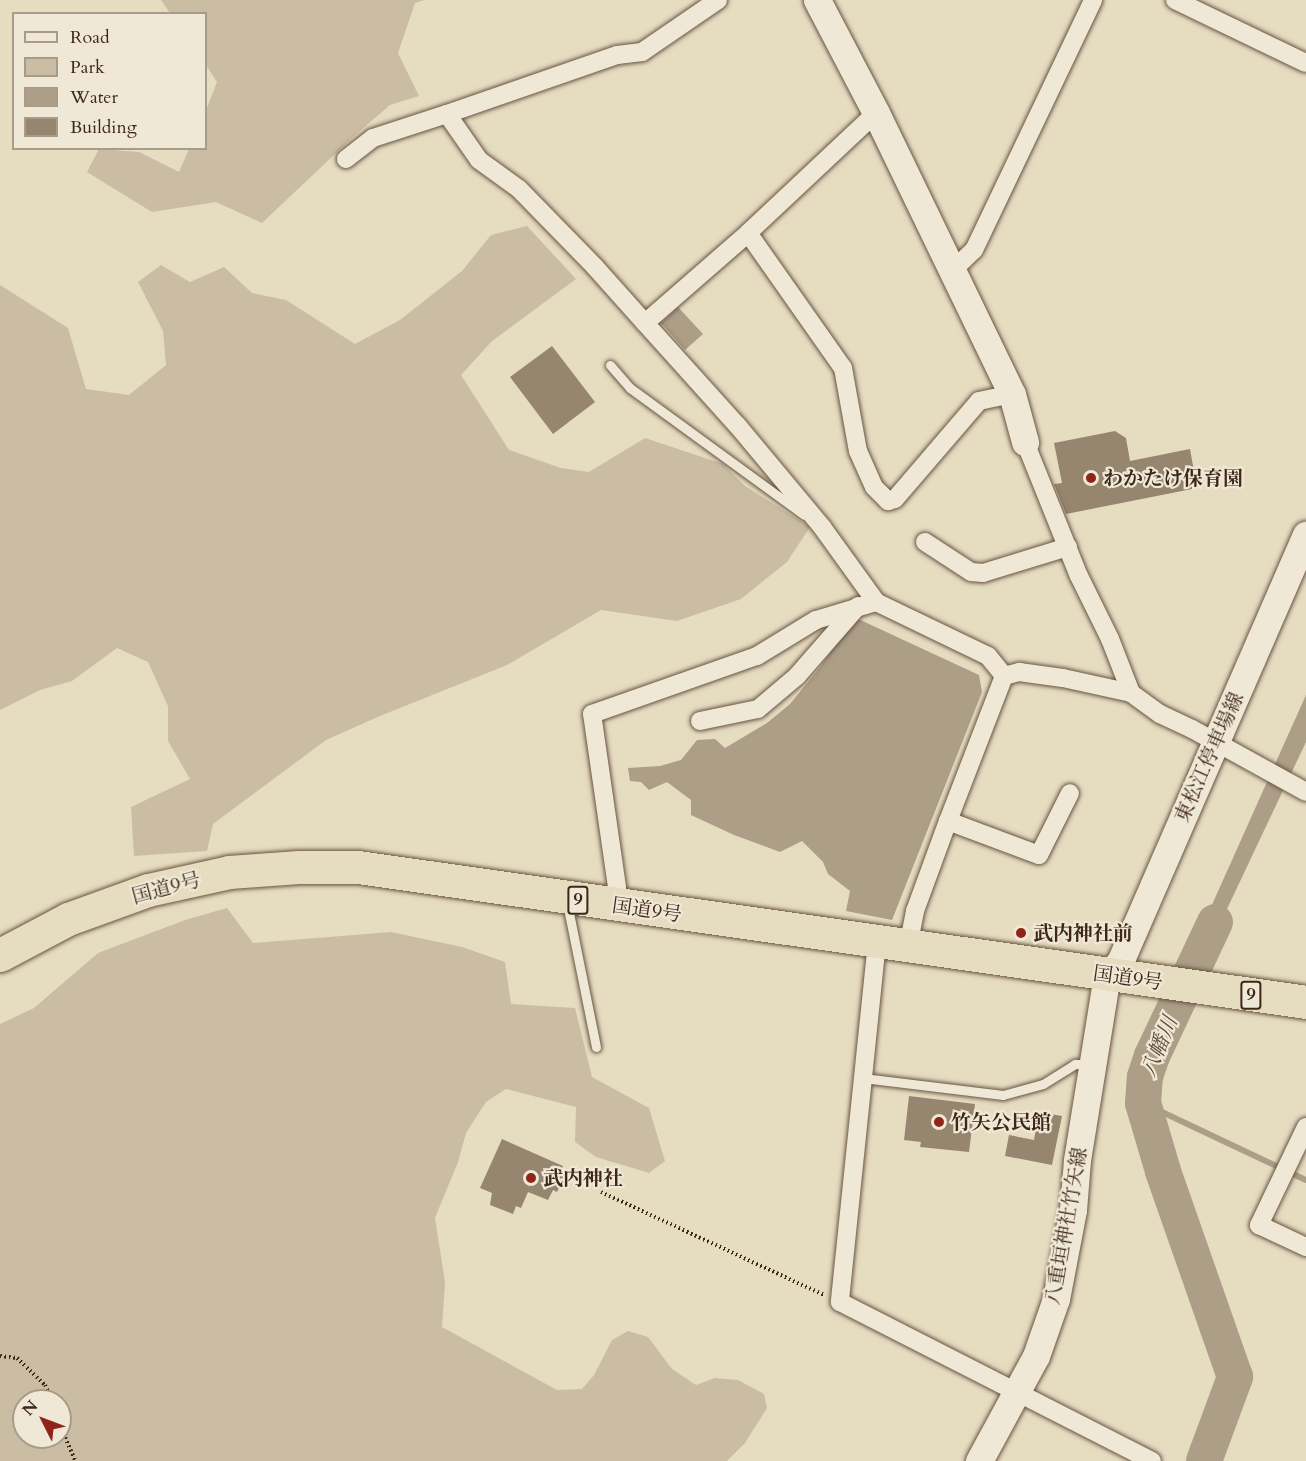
<!DOCTYPE html>
<html>
<head>
<meta charset="utf-8">
<style>
  body { margin:0 }
  #map { position:relative; width:1306px; height:1461px; overflow:hidden; background:#e6dcc0; font-family:Cardo,"Noto Serif JP",serif }
  div>[style] { position:absolute }
  .green>* { inset:0; background:#cabda3 }
  .water>* { inset:0; background:#ad9e87 }
  .stream>* { height:6px; margin:-3px; padding:0 3px; transform-origin:3px; border-radius:3px; background:#ad9e87 }
  .river>* { height:36px; margin:-18px; padding:0 18px; transform-origin:18px; border-radius:18px; background:#ad9e87 }
  .building>* { inset:0; background:#96856f }
  .path>* { height:4px; margin-top:-2px; transform-origin:0; background:repeating-linear-gradient(90deg,#3f2718 0 1.5px,transparent 0 4.5px) }
  .roads { filter:drop-shadow(0 0 2px #695442) drop-shadow(0 0 2px #695442) }
  .lane>* { height:9px; margin:-4.5px; padding:0 4.5px; transform-origin:4.5px; border-radius:4.5px; background:#efe8d6 }
  .street>* { height:18px; margin:-9px; padding:0 9px; transform-origin:9px; border-radius:9px; background:#efe8d6 }
  .secondary>* { height:27px; margin:-13.5px; padding:0 13.5px; transform-origin:13.5px; border-radius:13.5px; background:#efe8d6 }
  .highway>* { height:33px; margin:-16.5px; padding:0 16.5px; transform-origin:16.5px; border-radius:16.5px; background:#e6dcc0 }
  .dots>* { width:16px; height:16px; translate:-50% -50%; box-sizing:border-box; border:3px solid #efe8d6; border-radius:50% }
  span { translate:-50% -50%; white-space:nowrap; text-align:center; line-height:1.15; -webkit-text-stroke:4.5px #efe8d6; paint-order:stroke }
  .shield-label span { padding:2px 4px; background:#efe8d6; border:2px solid; border-radius:4px; -webkit-text-stroke-width:0 }
  .shield-label { font-size:18px; color:#3f2718; font-weight:700 }
  .poi-label { font-size:20px; color:#3f2718; font-weight:700 }
  .left { translate:0 -50%; text-align:left }
  .street-label { font-size:20px; color:#3f2718 }
  .water-label { font-size:21px; color:#604b39; font-style:italic }
  .legend { position:absolute; left:12px; top:12px; width:195px; height:138px; box-sizing:border-box; background:#efe8d6; border:2px solid #a99b8a; margin:0; padding:8px 10px; list-style:none; font-size:18px; color:#3f2718 }
  .legend li { display:flex; align-items:center; gap:12px; height:30px }
  .legend b { width:30px; border:2px solid #a99b8a }
  .north { position:absolute; left:12px; top:1389px; width:60px; height:60px; box-sizing:border-box; background:#efe8d6; border:2px solid #a99b8a; border-radius:50%; rotate:312deg; font-size:16px; font-weight:700; line-height:24px; text-align:center; color:#3f2718 }
  .north::after { content:''; display:block; margin:auto; width:21px; height:27px; background:#8f2418; clip-path:polygon(50% 0,100% 100%,50% 72%,0 100%) }
</style>
</head>
<body>
<div id="map">
  <div class="green">
    <div style="clip-path:polygon(161px 0,425px 0,415px 3px,398px 53px,419px 96px,390px 105px,353px 137px,262px 223px,216px 202px,152px 212px,87px 172px,99px 149px,139px 152px,179px 172px,189px 149px,206px 148px,206px 110px,217px 82px,206px 65px,206px 14px,170px 13px)"></div>
    <div style="clip-path:polygon(527px 226px,576px 279px,492px 341px,461px 375px,509px 450px,561px 468px,589px 472px,645px 438px,723px 464px,745px 486px,810px 527px,787px 562px,741px 599px,677px 621px,601px 610px,507px 665px,380px 716px,326px 740px,213px 824px,207px 851px,134px 856px,131px 807px,190px 779px,168px 741px,168px 706px,148px 662px,117px 648px,72px 681px,40px 690px,0 710px,0 285px,68px 328px,86px 389px,129px 395px,166px 365px,163px 331px,138px 282px,161px 265px,190px 282px,224px 267px,252px 293px,286px 300px,355px 344px,400px 320px,462px 271px,491px 235px)"></div>
    <div style="clip-path:polygon(evenodd,227px 908px,253px 943px,391px 932px,462px 947px,505px 962px,511px 1004px,575px 1008px,592px 1077px,649px 1108px,665px 1161px,649px 1173px,596px 1157px,575px 1142px,576px 1107px,506px 1089px,486px 1102px,466px 1133px,458px 1162px,435px 1218px,445px 1282px,442px 1327px,557px 1390px,582px 1389px,594px 1375px,612px 1340px,628px 1331px,648px 1337px,672px 1369px,696px 1385px,715px 1378px,738px 1380px,764px 1394px,767px 1408px,745px 1443px,727px 1461px,0 1461px,0 1024px,34px 1008px,98px 953px,185px 920px,227px 908px,24px 1401px,60px 1401px,60px 1437px,24px 1437px,24px 1401px)"></div>
  </div>
  <div class="water">
    <div style="clip-path:polygon(678px 307px,703px 334px,685px 350px,661px 323px)"></div>
    <div style="clip-path:polygon(854px 617px,979px 675px,982px 692px,892px 920px,846px 911px,850px 891px,828px 874px,823px 862px,802px 841px,780px 852px,734px 835px,691px 815px,691px 800px,667px 782px,649px 790px,641px 782px,630px 781px,628px 768px,660px 766px,681px 760px,697px 740px,715px 739px,725px 748px,767px 723px,790px 704px,821px 666px)"></div>
    <div style="clip-path:polygon(1306px 695px,1306px 742px,1200px 966px,1185px 965px)"></div>
  </div>
  <div class="stream">
    <div style="left:1143px;top:1103px;width:180px;rotate:25.3deg"></div>
  </div>
  <div class="river">
    <div style="left:1204px;top:1461px;width:90px;rotate:-69.7deg"></div>
    <div style="left:1235px;top:1377px;width:218px;rotate:-109.3deg"></div>
    <div style="left:1163px;top:1171px;width:71px;rotate:-106.4deg"></div>
    <div style="left:1143px;top:1103px;width:26px;rotate:-86deg"></div>
    <div style="left:1145px;top:1077px;width:22px;rotate:-72deg"></div>
    <div style="left:1152px;top:1056px;width:148px;rotate:-64.8deg"></div>
  </div>
  <div class="building">
    <div style="clip-path:polygon(552px 346px,595px 402px,553px 434px,510px 377px)"></div>
    <div style="clip-path:polygon(1115px 431px,1126px 438px,1130px 461px,1190px 449px,1197px 488px,1066px 514px,1054px 484px,1062px 483px,1054px 443px)"></div>
    <div style="clip-path:polygon(909px 1096px,975px 1104px,969px 1152px,920px 1147px,921px 1142px,904px 1140px)"></div>
    <div style="clip-path:polygon(1039px 1112px,1062px 1116px,1052px 1165px,1005px 1156px,1009px 1135px,1034px 1140px)"></div>
    <div style="clip-path:polygon(502px 1139px,563px 1166px,561px 1171px,566px 1173px,557px 1192px,553px 1190px,548px 1200px,528px 1192px,521px 1208px,516px 1206px,513px 1214px,490px 1205px,492px 1193px,480px 1188px)"></div>
  </div>
  <div class="path">
    <div style="left:601px;top:1192px;width:246px;rotate:24.8deg"></div>
    <div style="left:0;top:1356px;width:17px;rotate:7deg"></div>
    <div style="left:17px;top:1358px;width:39px;rotate:44deg"></div>
    <div style="left:45px;top:1385px;width:17px;rotate:66deg"></div>
    <div style="left:60px;top:1425px;width:39px;rotate:67deg"></div>
  </div>
  <div class="roads">
    <div class="lane">
      <div style="left:610px;top:365px;width:30px;rotate:49deg"></div>
      <div style="left:630px;top:388px;width:215px;rotate:36.1deg"></div>
      <div style="left:567px;top:903px;width:147px;rotate:78.6deg"></div>
      <div style="left:863px;top:1078px;width:141px;rotate:6.9deg"></div>
      <div style="left:1003px;top:1095px;width:41px;rotate:-15.4deg"></div>
      <div style="left:1043px;top:1084px;width:38px;rotate:-32deg"></div>
      <div style="left:1075px;top:1064px;width:15px"></div>
    </div>
    <div class="street">
      <div style="left:718px;top:0;width:92px;rotate:145.6deg"></div>
      <div style="left:642px;top:52px;width:25px;rotate:173deg"></div>
      <div style="left:617px;top:55px;width:180px;rotate:160.9deg"></div>
      <div style="left:447px;top:114px;width:56px;rotate:55.2deg"></div>
      <div style="left:479px;top:160px;width:49px;rotate:35.9deg"></div>
      <div style="left:519px;top:189px;width:109px;rotate:45.7deg"></div>
      <div style="left:595px;top:267px;width:75px;rotate:48.2deg"></div>
      <div style="left:645px;top:323px;width:137px;rotate:-41.1deg"></div>
      <div style="left:748px;top:233px;width:175px;rotate:-43.2deg"></div>
      <div style="left:1175px;top:0;width:145px;rotate:25.7deg"></div>
      <div style="left:346px;top:159px;width:34px;rotate:-38deg"></div>
      <div style="left:373px;top:138px;width:78px;rotate:-18deg"></div>
      <div style="left:748px;top:233px;width:165px;rotate:54.9deg"></div>
      <div style="left:843px;top:368px;width:84px;rotate:79.8deg"></div>
      <div style="left:858px;top:451px;width:39px;rotate:66deg"></div>
      <div style="left:874px;top:487px;width:20px;rotate:45deg"></div>
      <div style="left:888px;top:501px;width:7px;rotate:-16deg"></div>
      <div style="left:895px;top:499px;width:129px;rotate:-49.4deg"></div>
      <div style="left:979px;top:401px;width:34px;rotate:-12deg"></div>
      <div style="left:953px;top:270px;width:29px;rotate:-44deg"></div>
      <div style="left:974px;top:250px;width:277px;rotate:-64.5deg"></div>
      <div style="left:645px;top:323px;width:137px;rotate:48deg"></div>
      <div style="left:737px;top:425px;width:133px;rotate:50.2deg"></div>
      <div style="left:822px;top:527px;width:92px;rotate:54.2deg"></div>
      <div style="left:876px;top:602px;width:124px;rotate:25.7deg"></div>
      <div style="left:988px;top:656px;width:26px;rotate:51deg"></div>
      <div style="left:1004px;top:676px;width:16px;rotate:-15deg"></div>
      <div style="left:1019px;top:672px;width:44px;rotate:7.8deg"></div>
      <div style="left:1063px;top:678px;width:70px;rotate:12.4deg"></div>
      <div style="left:1025px;top:442px;width:144px;rotate:68.1deg"></div>
      <div style="left:1079px;top:576px;width:70px;rotate:63.8deg"></div>
      <div style="left:1110px;top:639px;width:58px;rotate:68.7deg"></div>
      <div style="left:1131px;top:693px;width:36px;rotate:36deg"></div>
      <div style="left:1160px;top:714px;width:35px;rotate:25deg"></div>
      <div style="left:1192px;top:729px;width:130px;rotate:28.9deg"></div>
      <div style="left:925px;top:542px;width:55px;rotate:33.1deg"></div>
      <div style="left:971px;top:572px;width:12px;rotate:5deg"></div>
      <div style="left:983px;top:573px;width:89px;rotate:-17deg"></div>
      <div style="left:1004px;top:676px;width:155px;rotate:111.1deg"></div>
      <div style="left:948px;top:821px;width:97px;rotate:20.5deg"></div>
      <div style="left:1039px;top:855px;width:69px;rotate:-63.4deg"></div>
      <div style="left:700px;top:721px;width:59px;rotate:-11.7deg"></div>
      <div style="left:758px;top:709px;width:51px;rotate:-40.2deg"></div>
      <div style="left:797px;top:676px;width:93px;rotate:-48.9deg"></div>
      <div style="left:615px;top:905px;width:18px;rotate:-84deg"></div>
      <div style="left:617px;top:887px;width:175px;rotate:-98.2deg"></div>
      <div style="left:592px;top:714px;width:175px;rotate:-19.4deg"></div>
      <div style="left:757px;top:656px;width:69px;rotate:-31.4deg"></div>
      <div style="left:816px;top:620px;width:63px;rotate:-16.7deg"></div>
      <div style="left:877px;top:942px;width:362px;rotate:95.9deg"></div>
      <div style="left:840px;top:1302px;width:350px;rotate:27deg"></div>
      <div style="left:908px;top:947px;width:37px;rotate:-79deg"></div>
      <div style="left:915px;top:911px;width:96px;rotate:-69.9deg"></div>
      <div style="left:1306px;top:1127px;width:109px;rotate:115.6deg"></div>
      <div style="left:1259px;top:1225px;width:52px;rotate:25.1deg"></div>
    </div>
    <div class="secondary">
      <div style="left:817px;top:0;width:127px;rotate:62.4deg"></div>
      <div style="left:876px;top:113px;width:312px;rotate:64.2deg"></div>
      <div style="left:1012px;top:394px;width:50px;rotate:74.8deg"></div>
      <div style="left:979px;top:1461px;width:119px;rotate:-61.5deg"></div>
      <div style="left:1036px;top:1356px;width:60px;rotate:-70.7deg"></div>
      <div style="left:1056px;top:1299px;width:91px;rotate:-79.2deg"></div>
      <div style="left:1073px;top:1210px;width:50px;rotate:-85.4deg"></div>
      <div style="left:1077px;top:1160px;width:187px;rotate:-80.8deg"></div>
      <div style="left:1107px;top:975px;width:18px;rotate:-45deg"></div>
      <div style="left:1120px;top:962px;width:466px;rotate:-66.5deg"></div>
    </div>
    <div class="highway">
      <div style="left:0;top:955px;width:77px;rotate:-27.9deg"></div>
      <div style="left:68px;top:919px;width:85px;rotate:-19.9deg"></div>
      <div style="left:148px;top:890px;width:83px;rotate:-12.5deg"></div>
      <div style="left:229px;top:872px;width:70px;rotate:-4.1deg"></div>
      <div style="left:299px;top:867px;width:59px"></div>
      <div style="left:358px;top:867px;width:958px;rotate:8.1deg"></div>
    </div>
  </div>
  <div class="dots">
    <div style="left:1091px;top:478px;background:#8f2418"></div>
    <div style="left:1021px;top:933px;background:#8f2418"></div>
    <div style="left:939px;top:1122px;background:#8f2418"></div>
    <div style="left:531px;top:1178px;background:#8f2418"></div>
  </div>
  <div class="shield-label">
    <span style="left:578px;top:900px">9</span>
    <span style="left:1251px;top:995px">9</span>
  </div>
  <div class="poi-label">
    <span class="left" style="left:1103px;top:478px">わかたけ保育園</span>
    <span class="left" style="left:1033px;top:933px">武内神社前</span>
    <span class="left" style="left:951px;top:1122px">竹矢公民館</span>
    <span class="left" style="left:543px;top:1178px">武内神社</span>
  </div>
  <div class="street-label">
    <span style="left:1209px;top:757px;rotate:-66deg">東松江停車場線</span>
    <span style="left:166px;top:888px;rotate:-15deg">国道9号</span>
    <span style="left:647px;top:910px;rotate:8deg">国道9号</span>
    <span style="left:1128px;top:978px;rotate:8deg">国道9号</span>
    <span style="left:1066px;top:1226px;rotate:-80deg">八重垣神社竹矢線</span>
  </div>
  <div class="water-label">
    <span style="left:1160px;top:1047px;rotate:-68deg">八幡川</span>
  </div>
  <ul class="legend">
  <li><b style="height:8px;background:#efe8d6"></b>Road</li>
  <li><b style="height:16px;background:#cabda3"></b>Park</li>
  <li><b style="height:16px;background:#ad9e87"></b>Water</li>
  <li><b style="height:16px;background:#96856f"></b>Building</li>
  </ul>
  <div class="north">N</div>
</div>
</body>
</html>
